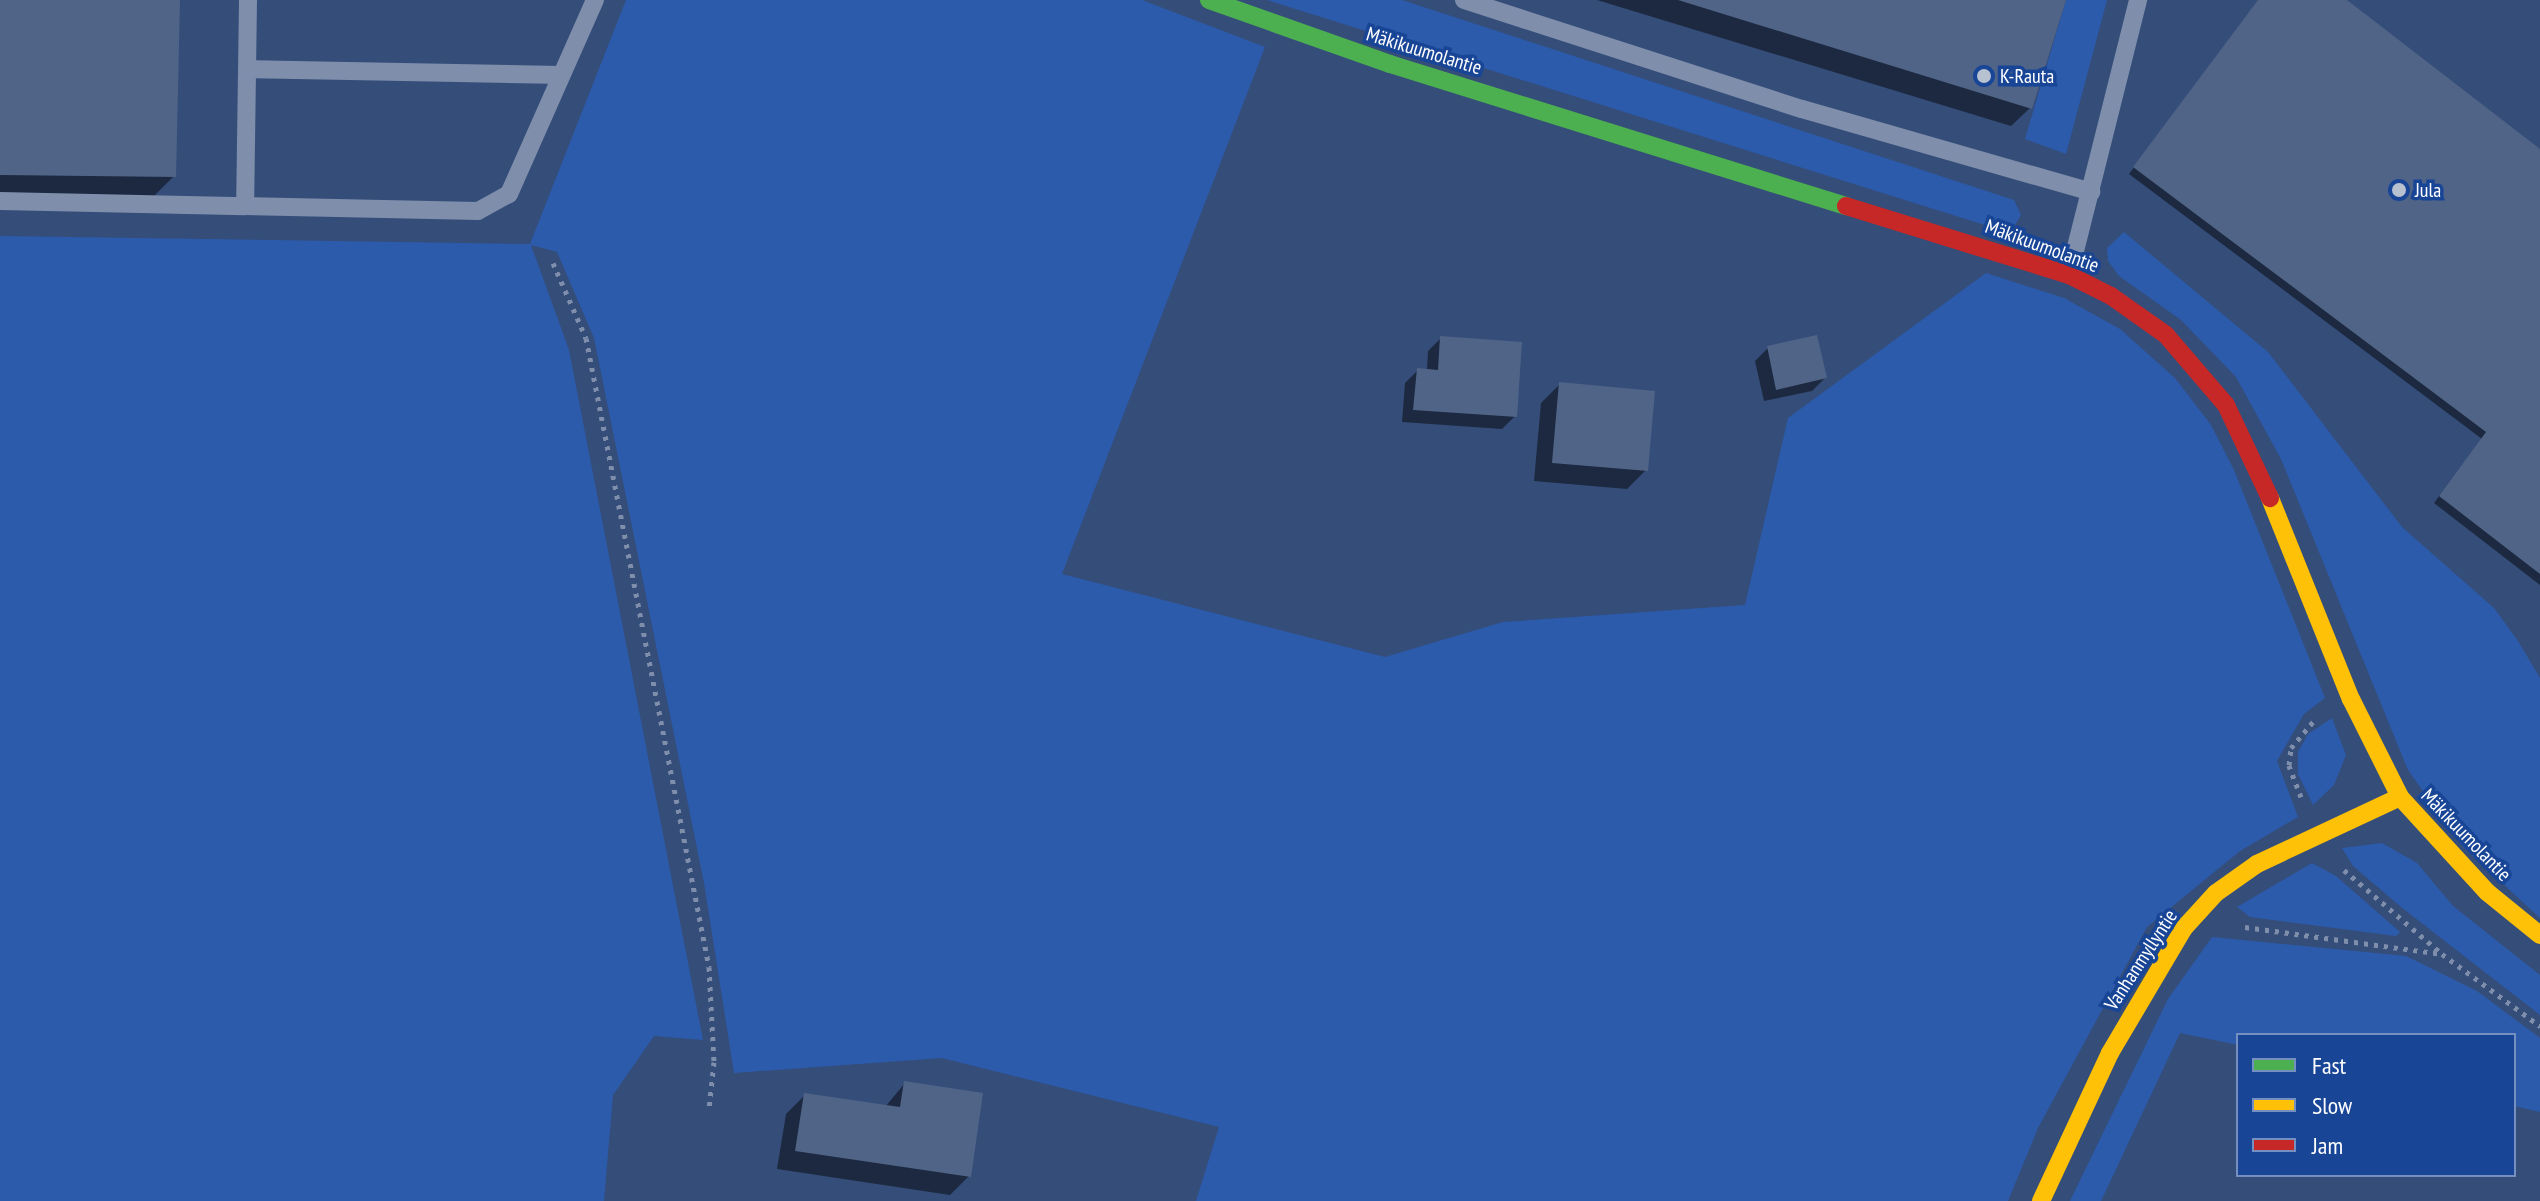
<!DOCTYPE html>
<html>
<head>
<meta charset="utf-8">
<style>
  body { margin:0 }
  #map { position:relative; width:2540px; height:1201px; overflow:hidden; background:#354d79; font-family:"PT Sans Narrow",sans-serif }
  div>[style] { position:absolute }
  .green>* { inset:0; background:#2c5bac }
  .shadow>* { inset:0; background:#0007 }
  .building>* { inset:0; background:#506487 }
  .path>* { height:5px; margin-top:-2.5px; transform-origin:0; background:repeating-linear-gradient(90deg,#7e8eab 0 4px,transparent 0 10px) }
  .lane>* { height:18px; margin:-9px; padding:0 9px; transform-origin:9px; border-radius:9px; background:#7e8eab }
  .fast>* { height:18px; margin:-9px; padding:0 9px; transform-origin:9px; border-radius:9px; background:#4caf50 }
  .slow>* { height:18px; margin:-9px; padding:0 9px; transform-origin:9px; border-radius:9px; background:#ffc107 }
  .jam>* { height:18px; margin:-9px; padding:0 9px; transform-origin:9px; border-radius:9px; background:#c62828 }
  .dots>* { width:22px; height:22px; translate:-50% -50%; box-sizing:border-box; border:4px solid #184596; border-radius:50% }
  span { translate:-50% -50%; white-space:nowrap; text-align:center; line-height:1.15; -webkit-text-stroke:7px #184596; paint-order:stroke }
  .street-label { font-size:20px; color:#fff }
  .poi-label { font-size:20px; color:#fff }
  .left { translate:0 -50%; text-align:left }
  .legend { position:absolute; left:2236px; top:1033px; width:280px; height:144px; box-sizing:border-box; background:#184596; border:2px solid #748fc0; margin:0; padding:10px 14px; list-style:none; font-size:24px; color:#fff }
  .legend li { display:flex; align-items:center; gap:16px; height:40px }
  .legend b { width:40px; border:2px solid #748fc0 }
</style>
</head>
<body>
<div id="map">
  <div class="green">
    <div style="clip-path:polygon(626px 0,1142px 0,1265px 47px,1062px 574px,1385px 657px,1503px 622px,1745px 605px,1788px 418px,1986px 273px,2064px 298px,2120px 329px,2175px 378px,2211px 425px,2234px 470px,2325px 698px,2304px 714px,2277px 761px,2298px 817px,2240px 851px,2147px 927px,2038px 1128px,2008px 1201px,1196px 1201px,1219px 1127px,942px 1058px,734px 1073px,704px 883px,594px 338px,557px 252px,531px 245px,569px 350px,703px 1040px,654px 1036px,613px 1095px,604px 1201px,0 1201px,0 236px,530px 244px)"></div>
    <div style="clip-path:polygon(1267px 0,1402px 0,2014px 200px,2021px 215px,2012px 230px,2004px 231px)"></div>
    <div style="clip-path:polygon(2066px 0,2107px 0,2066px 154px,2025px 139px)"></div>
    <div style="clip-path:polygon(2124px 232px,2268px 352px,2402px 527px,2494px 608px,2518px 641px,2540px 678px,2540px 918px,2463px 847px,2408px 770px,2281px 459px,2236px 377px,2181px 320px,2119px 276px,2108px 261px,2107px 248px)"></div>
    <div style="clip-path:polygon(2332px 718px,2346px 755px,2334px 785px,2313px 805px,2298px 774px,2298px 752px,2308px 734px)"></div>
    <div style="clip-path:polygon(2382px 843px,2417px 863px,2453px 906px,2540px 975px,2540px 1015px,2401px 907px,2353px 866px,2342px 848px)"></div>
    <div style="clip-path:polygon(2312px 863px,2336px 876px,2400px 932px,2396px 936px,2250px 917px,2237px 907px)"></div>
    <div style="clip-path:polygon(2212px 937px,2406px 956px,2477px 991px,2540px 1038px,2540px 1112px,2514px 1106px,2514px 1035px,2238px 1035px,2238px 1045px,2180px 1033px,2101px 1201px,2070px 1201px,2168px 999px)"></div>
  </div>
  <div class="shadow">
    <div style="clip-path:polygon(0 0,178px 0,174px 176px,150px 200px,0 199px)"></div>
    <div style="clip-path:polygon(1597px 0,2064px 0,2030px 108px,2011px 126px)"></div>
    <div style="clip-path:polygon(2260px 0,2343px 0,2540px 151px,2540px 585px,2434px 503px,2482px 439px,2129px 174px)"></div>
    <div style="clip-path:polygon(1441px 338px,1515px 416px,1502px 429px,1402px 422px,1405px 383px,1418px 370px,1427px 371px,1428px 351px)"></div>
    <div style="clip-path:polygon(1768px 348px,1825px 378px,1812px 391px,1764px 401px,1755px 361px)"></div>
    <div style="clip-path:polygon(1560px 384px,1646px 470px,1627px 489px,1534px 481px,1541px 403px)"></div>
    <div style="clip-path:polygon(905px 1083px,969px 1176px,950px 1195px,777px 1169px,786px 1114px,805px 1095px,885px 1107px)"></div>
  </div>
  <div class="building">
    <div style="clip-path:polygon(0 0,180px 0,176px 177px,0 175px)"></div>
    <div style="clip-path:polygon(1678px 0,2066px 0,2032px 109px)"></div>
    <div style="clip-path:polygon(2258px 0,2347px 0,2540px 149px,2540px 574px,2439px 496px,2486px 432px,2133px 167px)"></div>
    <div style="clip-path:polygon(1817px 335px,1827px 378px,1776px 390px,1767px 346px)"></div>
    <div style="clip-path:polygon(1440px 336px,1522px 342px,1517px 417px,1413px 410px,1417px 368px,1438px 370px)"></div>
    <div style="clip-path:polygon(1559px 382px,1655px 391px,1648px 471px,1552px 463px)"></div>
    <div style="clip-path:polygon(904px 1081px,983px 1093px,971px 1177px,795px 1151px,804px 1093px,900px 1107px)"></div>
  </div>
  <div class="path">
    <div style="left:553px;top:263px;width:82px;rotate:66.3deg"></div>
    <div style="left:586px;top:338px;width:641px;rotate:78.94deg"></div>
    <div style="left:709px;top:967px;width:95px;rotate:87deg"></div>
    <div style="left:714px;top:1062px;width:47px;rotate:96.1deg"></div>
    <div style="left:2301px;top:797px;width:34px;rotate:-111deg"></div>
    <div style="left:2289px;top:765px;width:17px;rotate:-83deg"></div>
    <div style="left:2291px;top:748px;width:38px;rotate:-50deg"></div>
    <div style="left:2344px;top:870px;width:129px;rotate:40.6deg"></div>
    <div style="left:2442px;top:954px;width:122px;rotate:36.3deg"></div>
    <div style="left:2245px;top:927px;width:198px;rotate:7.8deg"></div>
  </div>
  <div class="lane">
    <div style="left:248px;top:0;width:206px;rotate:90.8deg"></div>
    <div style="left:245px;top:206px;width:233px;rotate:1.2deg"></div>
    <div style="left:478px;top:211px;width:35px;rotate:-29deg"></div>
    <div style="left:509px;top:194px;width:212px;rotate:-66.1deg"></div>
    <div style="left:1464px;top:0;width:355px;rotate:17.9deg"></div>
    <div style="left:1802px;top:109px;width:301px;rotate:16deg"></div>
    <div style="left:247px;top:69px;width:314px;rotate:1.1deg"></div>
    <div style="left:0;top:201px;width:245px;rotate:1.2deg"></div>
    <div style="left:2069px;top:275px;width:284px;rotate:-75.9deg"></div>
  </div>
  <div class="fast">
    <div style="left:1209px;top:0;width:192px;rotate:19.5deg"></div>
    <div style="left:1390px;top:64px;width:478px;rotate:17.3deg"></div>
  </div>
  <div class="slow">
    <div style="left:2270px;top:498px;width:217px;rotate:68.1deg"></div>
    <div style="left:2351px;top:699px;width:110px;rotate:63.4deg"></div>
    <div style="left:2400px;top:797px;width:129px;rotate:47.5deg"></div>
    <div style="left:2487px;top:892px;width:68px;rotate:39.1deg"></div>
    <div style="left:2041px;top:1201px;width:163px;rotate:-65deg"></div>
    <div style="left:2110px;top:1053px;width:145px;rotate:-59.4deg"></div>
    <div style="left:2184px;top:928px;width:47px;rotate:-47.6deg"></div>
    <div style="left:2216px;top:893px;width:50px;rotate:-35.3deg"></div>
    <div style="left:2257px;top:864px;width:158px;rotate:-25.1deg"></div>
  </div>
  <div class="jam">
    <div style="left:1846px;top:206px;width:233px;rotate:17.2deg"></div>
    <div style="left:2069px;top:275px;width:47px;rotate:26.6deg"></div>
    <div style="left:2111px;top:296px;width:67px;rotate:35.3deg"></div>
    <div style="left:2166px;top:335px;width:92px;rotate:49.4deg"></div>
    <div style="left:2226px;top:405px;width:103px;rotate:64.7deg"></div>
  </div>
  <div class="dots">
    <div style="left:1984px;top:76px;background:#b8c1d0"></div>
    <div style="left:2399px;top:190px;background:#b8c1d0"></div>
  </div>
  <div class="street-label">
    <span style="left:1424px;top:51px;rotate:17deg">Mäkikuumolantie</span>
    <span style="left:2042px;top:246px;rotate:20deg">Mäkikuumolantie</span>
    <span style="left:2466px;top:835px;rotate:46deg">Mäkikuumolantie</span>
    <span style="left:2141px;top:960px;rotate:-57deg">Vanhanmyllyntie</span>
  </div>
  <div class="poi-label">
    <span class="left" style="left:2000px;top:76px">K-Rauta</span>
    <span class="left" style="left:2415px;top:190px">Jula</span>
  </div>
  <ul class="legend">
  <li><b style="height:10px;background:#4caf50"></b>Fast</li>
  <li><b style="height:10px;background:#ffc107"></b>Slow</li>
  <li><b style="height:10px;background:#c62828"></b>Jam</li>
  </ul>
</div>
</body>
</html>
